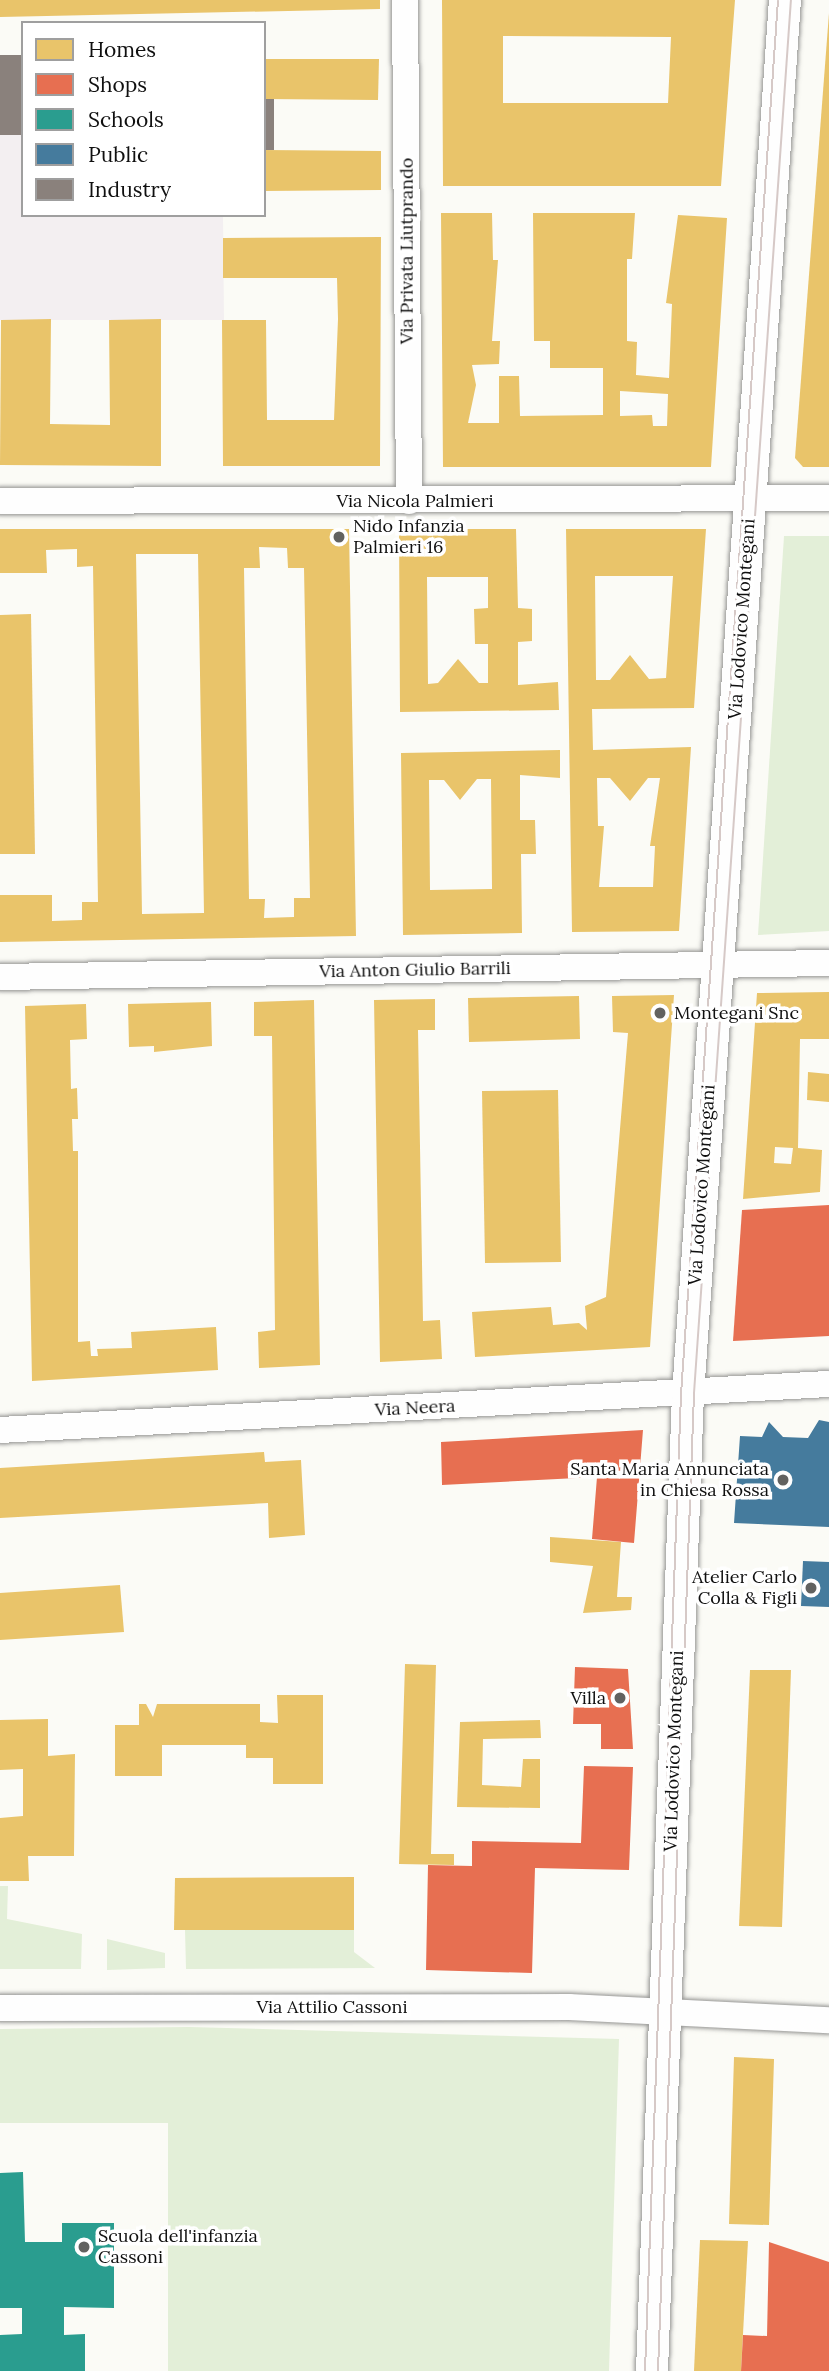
<!DOCTYPE html>
<html>
<head>
<meta charset="utf-8">
<style>
  body { margin:0 }
  #map { position:relative; width:829px; height:2371px; overflow:hidden; background:#fbfbf6; font-family:Lora,serif }
  div>[style] { position:absolute }
  .industrial>* { inset:0; background:#f3eff1 }
  .green>* { inset:0; background:#e3efd8 }
  .homes>* { inset:0; background:#e9c46a }
  .shops>* { inset:0; background:#e76f51 }
  .schools>* { inset:0; background:#2a9d8f }
  .public>* { inset:0; background:#457b9d }
  .industry>* { inset:0; background:#8a817c }
  .roads { filter:drop-shadow(0 0 2px #969694) drop-shadow(0 0 2px #969694) }
  .minor>* { height:26px; margin:-13px; padding:0 13px; transform-origin:13px; border-radius:13px; background:#fefefe }
  .tertiary>* { height:32px; margin:-16px; padding:0 16px; transform-origin:16px; border-radius:16px; background:#fefefe }
  .tram>* { height:2px; margin:-1px; padding:0 1px; transform-origin:1px; border-radius:1px; background:#d6c9c7 }
  .dots>* { width:19px; height:19px; translate:-50% -50%; box-sizing:border-box; border:4px solid #fff; border-radius:50% }
  span { translate:-50% -50%; white-space:nowrap; text-align:center; line-height:1.15; -webkit-text-stroke:7px #fff; paint-order:stroke }
  .street-label { font-size:18px; color:#101010 }
  .poi-label { font-size:18px; color:#101010 }
  .left { translate:0 -50%; text-align:left }
  .right { translate:-100% -50%; text-align:right }
  .legend { position:absolute; left:21px; top:21px; width:245px; height:196px; box-sizing:border-box; background:#fff; border:2px solid #9f9f9f; margin:0; padding:9px 12px; list-style:none; font-size:21px; color:#101010 }
  .legend li { display:flex; align-items:center; gap:14px; height:35px }
  .legend b { width:35px; border:2px solid #9f9f9f }
</style>
</head>
<body>
<div id="map">
  <div class="industrial">
    <div style="clip-path:polygon(0 112px,23px 112px,23px 215px,223px 215px,224px 320px,0 320px)"></div>
  </div>
  <div class="green">
    <div style="clip-path:polygon(784px 536px,829px 536px,829px 931px,758px 935px)"></div>
    <div style="clip-path:polygon(0 1886px,8px 1886px,7px 1919px,82px 1934px,81px 1969px,0 1969px)"></div>
    <div style="clip-path:polygon(185px 1930px,354px 1930px,354px 1952px,375px 1968px,186px 1969px)"></div>
    <div style="clip-path:polygon(107px 1939px,165px 1953px,165px 1968px,107px 1970px)"></div>
    <div style="clip-path:polygon(189px 2027px,619px 2039px,609px 2371px,168px 2371px,168px 2123px,0 2123px,0 2029px)"></div>
  </div>
  <div class="homes">
    <div style="clip-path:polygon(0 0,380px 0,380px 9px,0 17px)"></div>
    <div style="clip-path:polygon(evenodd,442px 0,735px 0,721px 186px,443px 186px,442px 0,503px 36px,671px 37px,668px 103px,503px 103px,503px 36px)"></div>
    <div style="clip-path:polygon(829px 13px,829px 467px,803px 467px,795px 458px)"></div>
    <div style="clip-path:polygon(264px 59px,379px 59px,378px 100px,264px 99px)"></div>
    <div style="clip-path:polygon(264px 150px,381px 151px,381px 190px,264px 191px)"></div>
    <div style="clip-path:polygon(evenodd,441px 213px,492px 213px,493px 260px,498px 260px,492px 341px,500px 341px,499px 364px,472px 365px,476px 385px,468px 423px,499px 423px,499px 376px,519px 376px,520px 416px,603px 415px,603px 368px,550px 368px,550px 341px,534px 341px,533px 213px,635px 213px,632px 259px,627px 259px,627px 341px,637px 342px,636px 375px,669px 378px,672px 304px,666px 303px,678px 215px,727px 218px,711px 467px,443px 467px,441px 213px,620px 391px,668px 394px,667px 426px,653px 426px,652px 415px,620px 416px,620px 391px)"></div>
    <div style="clip-path:polygon(381px 237px,380px 466px,223px 466px,222px 320px,266px 320px,267px 420px,334px 420px,338px 319px,337px 278px,223px 278px,223px 238px)"></div>
    <div style="clip-path:polygon(51px 319px,50px 424px,110px 425px,109px 320px,161px 319px,161px 466px,0 465px,1px 320px)"></div>
    <div style="clip-path:polygon(evenodd,0 529px,349px 529px,356px 936px,0 942px,0 895px,52px 895px,52px 921px,82px 920px,82px 902px,98px 902px,93px 566px,77px 567px,77px 549px,46px 550px,47px 573px,0 573px,0 529px,259px 547px,287px 548px,288px 568px,304px 568px,310px 898px,294px 898px,294px 917px,264px 918px,265px 899px,249px 899px,244px 568px,260px 568px,259px 547px,0 529px,136px 554px,198px 554px,204px 913px,142px 914px,136px 554px)"></div>
    <div style="clip-path:polygon(evenodd,399px 529px,516px 529px,518px 608px,532px 609px,532px 641px,518px 642px,518px 685px,558px 682px,559px 710px,400px 712px,399px 529px,427px 577px,488px 577px,488px 608px,474px 609px,475px 644px,488px 644px,488px 683px,479px 683px,458px 659px,438px 683px,428px 684px,427px 577px)"></div>
    <div style="clip-path:polygon(evenodd,566px 529px,706px 529px,694px 708px,592px 709px,593px 750px,691px 747px,679px 931px,572px 932px,566px 529px,595px 576px,673px 576px,666px 678px,649px 679px,630px 655px,610px 680px,596px 680px,595px 576px,566px 529px,597px 778px,610px 778px,630px 801px,648px 778px,660px 778px,650px 846px,655px 846px,653px 887px,599px 887px,604px 826px,598px 826px,597px 778px)"></div>
    <div style="clip-path:polygon(31px 614px,35px 854px,0 854px,0 615px)"></div>
    <div style="clip-path:polygon(evenodd,560px 750px,560px 778px,520px 775px,520px 820px,535px 820px,536px 854px,521px 854px,522px 933px,403px 935px,401px 753px,560px 750px,477px 779px,491px 779px,492px 889px,430px 890px,429px 780px,444px 780px,460px 800px,477px 779px)"></div>
    <div style="clip-path:polygon(evenodd,829px 992px,829px 1039px,800px 1039px,798px 1148px,822px 1150px,820px 1192px,743px 1199px,757px 993px,829px 992px,775px 1147px,793px 1148px,791px 1164px,774px 1163px,775px 1147px)"></div>
    <div style="clip-path:polygon(674px 995px,650px 1347px,475px 1357px,472px 1312px,551px 1307px,553px 1325px,579px 1323px,587px 1330px,585px 1306px,606px 1297px,628px 1033px,613px 1032px,612px 996px)"></div>
    <div style="clip-path:polygon(579px 996px,580px 1039px,469px 1042px,468px 998px)"></div>
    <div style="clip-path:polygon(435px 999px,435px 1030px,418px 1030px,423px 1321px,440px 1320px,442px 1359px,380px 1362px,374px 1000px)"></div>
    <div style="clip-path:polygon(314px 1000px,320px 1365px,259px 1368px,258px 1332px,275px 1330px,272px 1036px,254px 1036px,254px 1002px)"></div>
    <div style="clip-path:polygon(211px 1002px,212px 1046px,154px 1052px,154px 1046px,129px 1047px,128px 1004px)"></div>
    <div style="clip-path:polygon(86px 1004px,87px 1039px,70px 1040px,71px 1089px,77px 1088px,78px 1119px,72px 1119px,73px 1151px,78px 1151px,78px 1342px,90px 1341px,91px 1356px,98px 1356px,97px 1349px,132px 1348px,131px 1332px,216px 1327px,218px 1370px,32px 1381px,25px 1006px)"></div>
    <div style="clip-path:polygon(808px 1072px,829px 1074px,829px 1102px,807px 1100px)"></div>
    <div style="clip-path:polygon(558px 1090px,561px 1262px,485px 1263px,482px 1091px)"></div>
    <div style="clip-path:polygon(264px 1452px,265px 1462px,301px 1460px,305px 1535px,269px 1538px,268px 1503px,0 1518px,0 1468px)"></div>
    <div style="clip-path:polygon(550px 1537px,621px 1542px,617px 1597px,632px 1597px,631px 1610px,583px 1613px,593px 1566px,550px 1562px)"></div>
    <div style="clip-path:polygon(120px 1585px,124px 1632px,0 1640px,0 1593px)"></div>
    <div style="clip-path:polygon(405px 1664px,436px 1665px,431px 1854px,454px 1854px,454px 1865px,399px 1864px)"></div>
    <div style="clip-path:polygon(750px 1670px,791px 1670px,782px 1927px,739px 1926px)"></div>
    <div style="clip-path:polygon(277px 1695px,323px 1695px,323px 1784px,273px 1784px,273px 1758px,246px 1758px,246px 1745px,162px 1745px,162px 1776px,115px 1776px,115px 1725px,139px 1725px,139px 1704px,146px 1704px,153px 1717px,157px 1704px,260px 1704px,260px 1722px,278px 1723px)"></div>
    <div style="clip-path:polygon(48px 1719px,48px 1756px,75px 1754px,74px 1856px,28px 1856px,29px 1881px,0 1881px,0 1818px,23px 1816px,23px 1769px,0 1770px,0 1720px)"></div>
    <div style="clip-path:polygon(540px 1720px,541px 1738px,483px 1739px,482px 1785px,521px 1787px,523px 1759px,540px 1759px,540px 1808px,457px 1807px,460px 1722px)"></div>
    <div style="clip-path:polygon(354px 1877px,354px 1930px,174px 1930px,175px 1878px)"></div>
    <div style="clip-path:polygon(734px 2057px,774px 2059px,769px 2225px,729px 2224px)"></div>
    <div style="clip-path:polygon(700px 2240px,748px 2241px,741px 2371px,694px 2371px)"></div>
  </div>
  <div class="shops">
    <div style="clip-path:polygon(829px 1205px,829px 1336px,733px 1341px,742px 1210px)"></div>
    <div style="clip-path:polygon(643px 1430px,634px 1543px,592px 1539px,597px 1477px,442px 1485px,441px 1442px)"></div>
    <div style="clip-path:polygon(575px 1667px,628px 1669px,633px 1749px,601px 1749px,601px 1724px,573px 1724px)"></div>
    <div style="clip-path:polygon(584px 1766px,633px 1767px,629px 1870px,535px 1868px,532px 1973px,426px 1970px,428px 1865px,472px 1866px,472px 1841px,581px 1843px)"></div>
    <div style="clip-path:polygon(769px 2242px,829px 2262px,829px 2371px,741px 2371px,743px 2335px,767px 2336px)"></div>
  </div>
  <div class="schools">
    <div style="clip-path:polygon(23px 2172px,25px 2242px,62px 2242px,62px 2223px,114px 2223px,114px 2308px,64px 2307px,64px 2335px,85px 2334px,85px 2371px,0 2371px,0 2335px,22px 2334px,22px 2308px,0 2308px,0 2173px)"></div>
  </div>
  <div class="public">
    <div style="clip-path:polygon(819px 1420px,829px 1422px,829px 1527px,734px 1523px,740px 1436px,762px 1437px,769px 1422px,783px 1437px,808px 1438px)"></div>
    <div style="clip-path:polygon(803px 1561px,829px 1562px,829px 1607px,801px 1606px)"></div>
  </div>
  <div class="industry">
    <div style="clip-path:polygon(0 55px,23px 55px,23px 135px,0 135px)"></div>
    <div style="clip-path:polygon(264px 99px,274px 99px,274px 150px,264px 150px)"></div>
  </div>
  <div class="roads">
    <div class="minor">
      <div style="left:405px;top:0;width:501px;rotate:89.54deg"></div>
      <div style="left:0;top:501px;width:829px;rotate:-0.21deg"></div>
      <div style="left:0;top:977px;width:829px;rotate:-0.97deg"></div>
      <div style="left:0;top:1430px;width:830px;rotate:-3.18deg"></div>
      <div style="left:0;top:2008px;width:569px;rotate:-0.1deg"></div>
      <div style="left:569px;top:2007px;width:260px;rotate:2.9deg"></div>
    </div>
    <div class="tertiary">
      <div style="left:652px;top:2371px;width:978px;rotate:-87.89deg"></div>
      <div style="left:688px;top:1394px;width:1397px;rotate:-86.02deg"></div>
    </div>
  </div>
  <div class="tram">
    <div style="left:645px;top:2371px;width:978px;rotate:-87.89deg"></div>
    <div style="left:681px;top:1394px;width:1397px;rotate:-86.02deg"></div>
    <div style="left:658px;top:2371px;width:979px;rotate:-87.89deg"></div>
    <div style="left:694px;top:1393px;width:1396px;rotate:-86.02deg"></div>
  </div>
  <div class="dots">
    <div style="left:339px;top:537px;background:#626260"></div>
    <div style="left:660px;top:1013px;background:#626260"></div>
    <div style="left:783px;top:1480px;background:#626260"></div>
    <div style="left:811px;top:1588px;background:#626260"></div>
    <div style="left:620px;top:1698px;background:#626260"></div>
    <div style="left:84px;top:2247px;background:#626260"></div>
  </div>
  <div class="street-label">
    <span style="left:407px;top:251px;rotate:-90deg">Via Privata Liutprando</span>
    <span style="left:415px;top:501px">Via Nicola Palmieri</span>
    <span style="left:742px;top:619px;rotate:-86deg">Via Lodovico Montegani</span>
    <span style="left:415px;top:970px;rotate:-1deg">Via Anton Giulio Barrili</span>
    <span style="left:702px;top:1185px;rotate:-86deg">Via Lodovico Montegani</span>
    <span style="left:415px;top:1408px;rotate:-3deg">Via Neera</span>
    <span style="left:674px;top:1751px;rotate:-88deg">Via Lodovico Montegani</span>
    <span style="left:332px;top:2007px">Via Attilio Cassoni</span>
  </div>
  <div class="poi-label">
    <span class="left" style="left:353px;top:537px">Nido Infanzia<br>Palmieri 16</span>
    <span class="left" style="left:674px;top:1013px">Montegani Snc</span>
    <span class="right" style="left:769px;top:1480px">Santa Maria Annunciata<br>in Chiesa Rossa</span>
    <span class="right" style="left:797px;top:1588px">Atelier Carlo<br>Colla &amp; Figli</span>
    <span class="right" style="left:606px;top:1698px">Villa</span>
    <span class="left" style="left:98px;top:2247px">Scuola dell'infanzia<br>Cassoni</span>
  </div>
  <ul class="legend">
  <li><b style="height:19px;background:#e9c46a"></b>Homes</li>
  <li><b style="height:19px;background:#e76f51"></b>Shops</li>
  <li><b style="height:19px;background:#2a9d8f"></b>Schools</li>
  <li><b style="height:19px;background:#457b9d"></b>Public</li>
  <li><b style="height:19px;background:#8a817c"></b>Industry</li>
  </ul>
</div>
</body>
</html>
